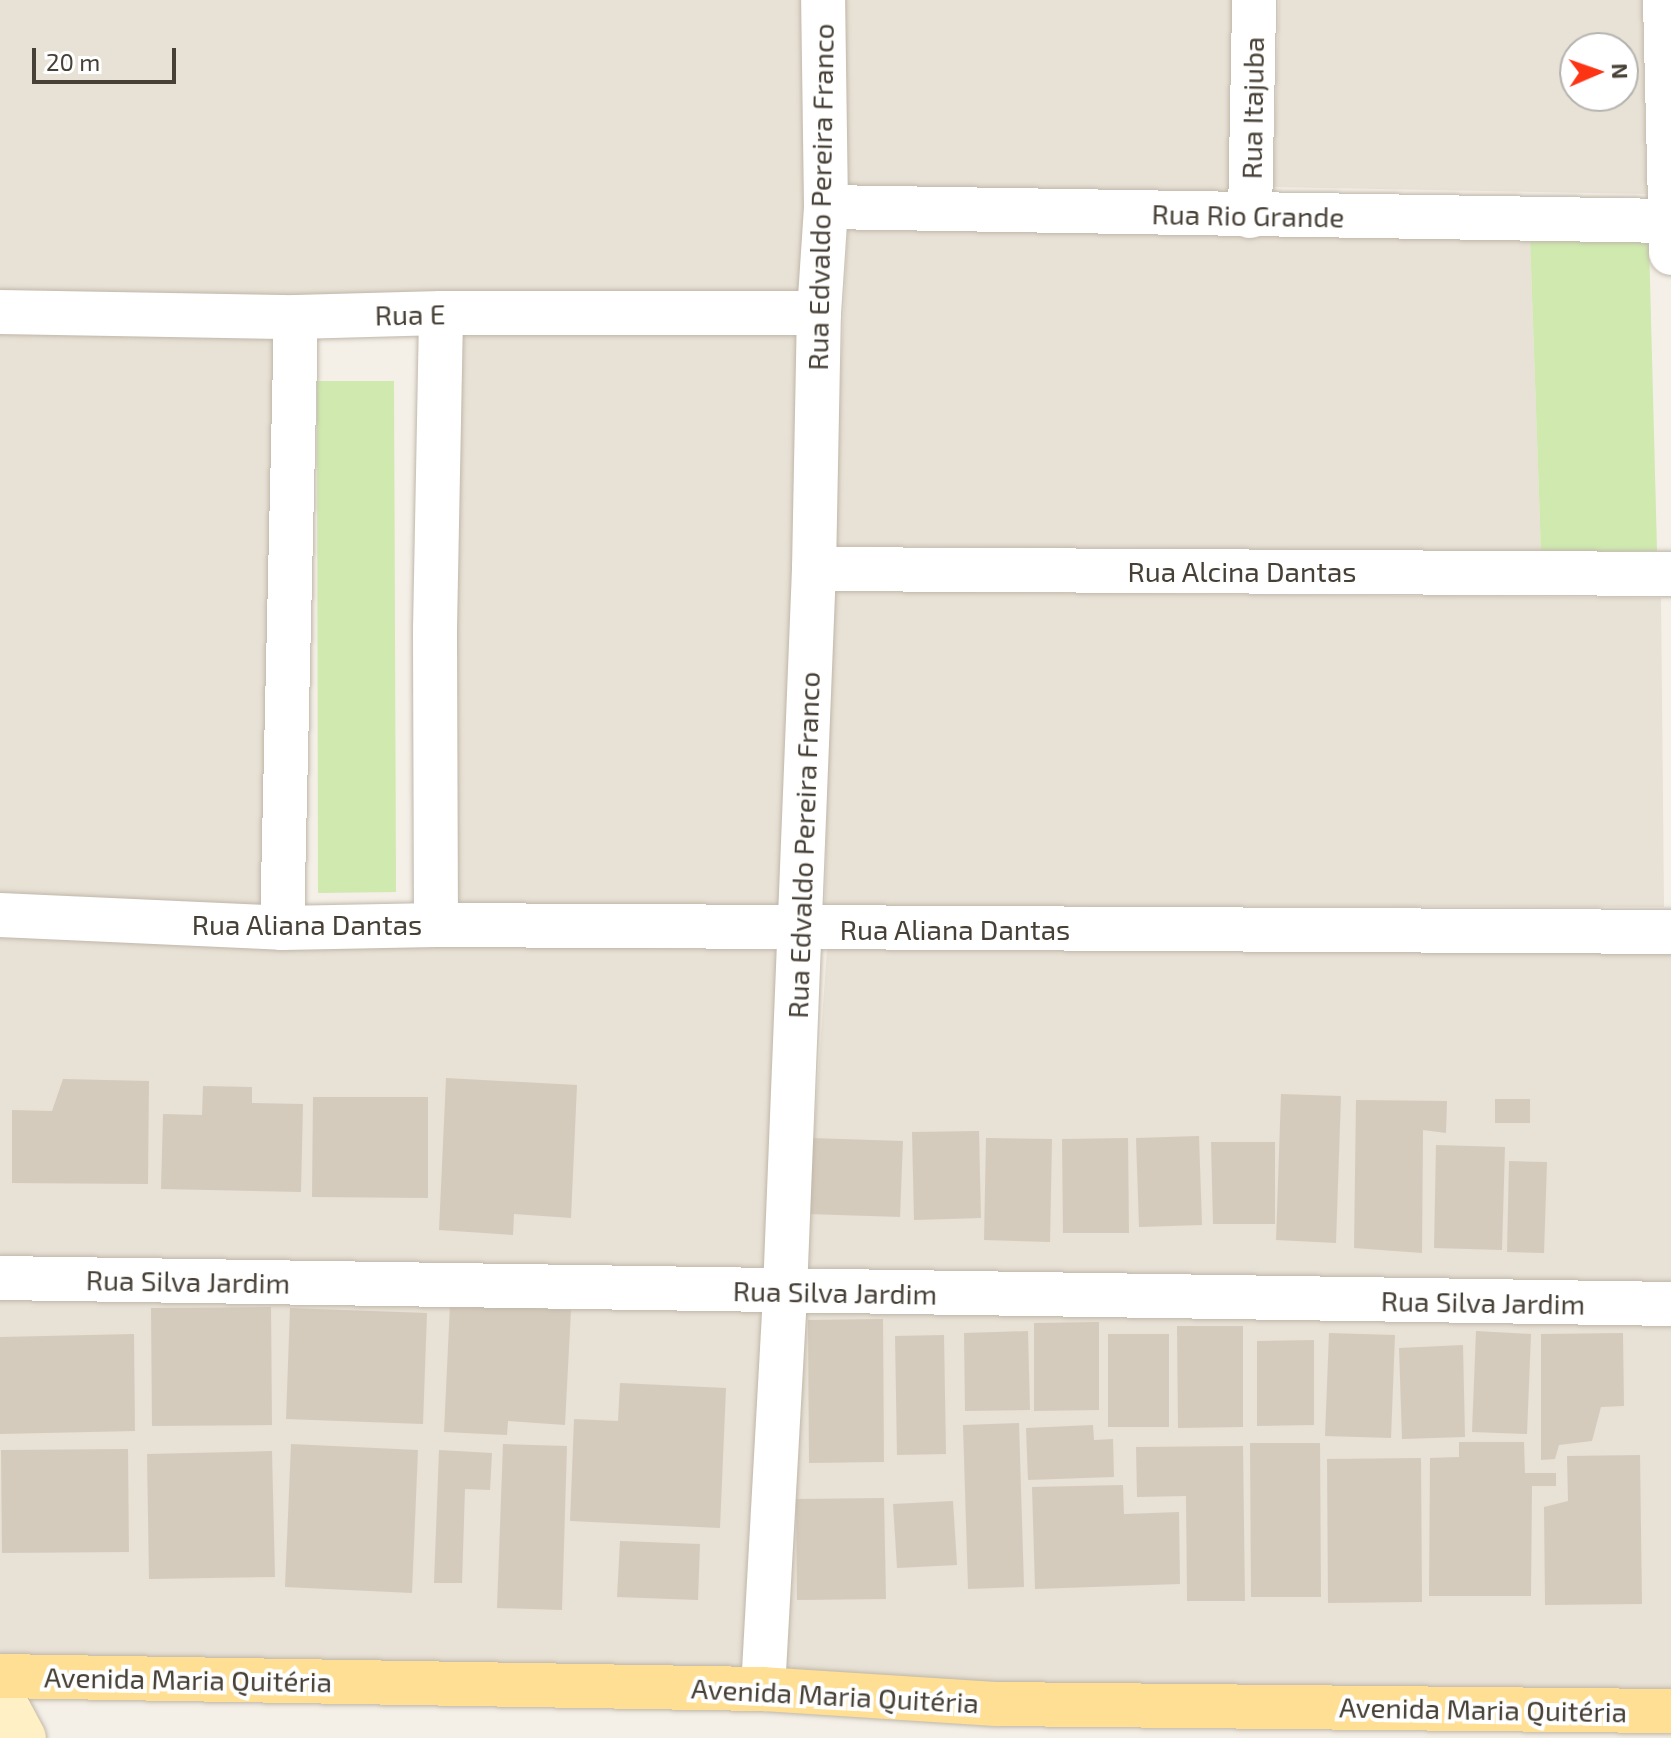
<!DOCTYPE html>
<html>
<head>
<meta charset="utf-8">
<style>
  body { margin:0 }
  #map { position:relative; width:1671px; height:1738px; overflow:hidden; background:#f4efe7; font-family:"Exo 2",sans-serif }
  div>[style] { position:absolute }
  .residential>* { inset:0; background:#e8e1d5 }
  .green>* { inset:0; background:#cfe9af }
  .building>* { inset:0; background:#d5cbbc }
  .roads { filter:drop-shadow(0 0 2px #bfb7a9) drop-shadow(0 0 2px #bfb7a9) }
  .street>* { height:44px; margin:-22px; padding:0 22px; transform-origin:22px; border-radius:22px; background:#fff }
  .secondary>* { height:44px; margin:-22px; padding:0 22px; transform-origin:22px; border-radius:22px; background:#fff0c5 }
  .primary>* { height:44px; margin:-22px; padding:0 22px; transform-origin:22px; border-radius:22px; background:#ffdf94 }
  span { translate:-50% -50%; white-space:nowrap; text-align:center; line-height:1.15; -webkit-text-stroke:8px #fff; paint-order:stroke }
  .street-label { font-size:28px; color:#474036 }
  .north { position:absolute; left:1559px; top:32px; width:80px; height:80px; box-sizing:border-box; background:#fff; border:2px solid #b5b3af; border-radius:50%; rotate:88deg; font-size:22px; font-weight:700; line-height:32px; text-align:center; color:#474036 }
  .north::after { content:''; display:block; margin:auto; width:28px; height:36px; background:#fd3414; clip-path:polygon(50% 0,100% 100%,50% 72%,0 100%) }
  .scale { position:absolute; left:32px; top:48px; width:144px; height:36px; box-sizing:border-box; border:4px solid #474036; border-top:0; padding-left:10px; font-size:24px; line-height:28px; white-space:nowrap; color:#474036; -webkit-text-stroke:6px #fff; paint-order:stroke }
</style>
</head>
<body>
<div id="map">
  <div class="residential">
    <div style="clip-path:polygon(0 0,819px 0,817px 312px,0 310px)"></div>
    <div style="clip-path:polygon(836px 0,1241px 0,1239px 199px,841px 193px)"></div>
    <div style="clip-path:polygon(evenodd,1279px 0,1642px 0,1647px 194px,1273px 187px,1279px 0,1575px 48px,1623px 48px,1623px 96px,1575px 96px,1575px 48px)"></div>
    <div style="clip-path:polygon(849px 208px,1530px 238px,1541px 552px,832px 546px)"></div>
    <div style="clip-path:polygon(0 315px,290px 321px,279px 924px,0 911px)"></div>
    <div style="clip-path:polygon(816px 316px,794px 922px,442px 919px,447px 319px)"></div>
    <div style="clip-path:polygon(831px 591px,1661px 598px,1664px 907px,825px 906px)"></div>
    <div style="clip-path:polygon(0 930px,444px 945px,781px 950px,769px 1270px,0 1261px)"></div>
    <div style="clip-path:polygon(827px 948px,1671px 950px,1671px 1298px,805px 1268px)"></div>
    <div style="clip-path:polygon(0 1281px,780px 1296px,757px 1685px,0 1672px)"></div>
    <div style="clip-path:polygon(806px 1308px,1671px 1324px,1671px 1695px,987px 1686px,784px 1672px)"></div>
  </div>
  <div class="green">
    <div style="clip-path:polygon(1530px 238px,1649px 242px,1657px 551px,1541px 552px)"></div>
    <div style="clip-path:polygon(317px 381px,394px 381px,396px 892px,318px 893px)"></div>
  </div>
  <div class="building">
    <div style="clip-path:polygon(446px 1078px,577px 1085px,571px 1218px,514px 1214px,513px 1235px,439px 1230px)"></div>
    <div style="clip-path:polygon(63px 1079px,149px 1081px,148px 1184px,12px 1183px,12px 1110px,52px 1111px)"></div>
    <div style="clip-path:polygon(203px 1086px,252px 1087px,252px 1103px,303px 1104px,301px 1192px,161px 1189px,163px 1114px,202px 1115px)"></div>
    <div style="clip-path:polygon(1281px 1094px,1341px 1096px,1336px 1243px,1276px 1240px)"></div>
    <div style="clip-path:polygon(313px 1097px,428px 1097px,428px 1198px,312px 1197px)"></div>
    <div style="clip-path:polygon(1495px 1099px,1530px 1099px,1530px 1123px,1495px 1123px)"></div>
    <div style="clip-path:polygon(1356px 1100px,1447px 1101px,1446px 1133px,1423px 1130px,1422px 1253px,1354px 1248px)"></div>
    <div style="clip-path:polygon(979px 1131px,981px 1218px,914px 1220px,912px 1132px)"></div>
    <div style="clip-path:polygon(1199px 1136px,1202px 1225px,1139px 1227px,1136px 1138px)"></div>
    <div style="clip-path:polygon(811px 1138px,903px 1141px,900px 1217px,808px 1214px)"></div>
    <div style="clip-path:polygon(986px 1138px,1052px 1139px,1050px 1242px,984px 1240px)"></div>
    <div style="clip-path:polygon(1128px 1138px,1129px 1233px,1063px 1233px,1062px 1139px)"></div>
    <div style="clip-path:polygon(1211px 1142px,1275px 1142px,1275px 1224px,1213px 1224px)"></div>
    <div style="clip-path:polygon(1436px 1145px,1505px 1147px,1502px 1250px,1434px 1248px)"></div>
    <div style="clip-path:polygon(1509px 1161px,1547px 1162px,1544px 1253px,1507px 1252px)"></div>
    <div style="clip-path:polygon(450px 1304px,571px 1310px,565px 1425px,508px 1421px,507px 1435px,444px 1432px)"></div>
    <div style="clip-path:polygon(271px 1307px,272px 1425px,152px 1426px,151px 1308px)"></div>
    <div style="clip-path:polygon(290px 1308px,427px 1313px,423px 1424px,286px 1419px)"></div>
    <div style="clip-path:polygon(883px 1319px,884px 1462px,809px 1463px,808px 1320px)"></div>
    <div style="clip-path:polygon(1099px 1322px,1099px 1410px,1034px 1411px,1034px 1323px)"></div>
    <div style="clip-path:polygon(1177px 1326px,1243px 1326px,1243px 1427px,1178px 1428px)"></div>
    <div style="clip-path:polygon(1028px 1331px,1030px 1410px,965px 1411px,964px 1333px)"></div>
    <div style="clip-path:polygon(1476px 1331px,1531px 1334px,1527px 1434px,1472px 1432px)"></div>
    <div style="clip-path:polygon(1329px 1333px,1395px 1335px,1391px 1438px,1325px 1436px)"></div>
    <div style="clip-path:polygon(1623px 1333px,1624px 1406px,1601px 1407px,1592px 1441px,1559px 1445px,1555px 1459px,1541px 1460px,1541px 1334px)"></div>
    <div style="clip-path:polygon(134px 1334px,135px 1431px,0 1434px,0 1337px)"></div>
    <div style="clip-path:polygon(1108px 1334px,1169px 1334px,1169px 1427px,1108px 1427px)"></div>
    <div style="clip-path:polygon(944px 1335px,946px 1454px,897px 1455px,895px 1336px)"></div>
    <div style="clip-path:polygon(1314px 1340px,1314px 1425px,1257px 1426px,1257px 1341px)"></div>
    <div style="clip-path:polygon(1463px 1345px,1465px 1437px,1402px 1439px,1399px 1348px)"></div>
    <div style="clip-path:polygon(620px 1383px,726px 1388px,720px 1528px,570px 1521px,574px 1419px,618px 1421px)"></div>
    <div style="clip-path:polygon(1019px 1423px,1024px 1587px,968px 1589px,963px 1425px)"></div>
    <div style="clip-path:polygon(1093px 1425px,1094px 1440px,1113px 1439px,1114px 1477px,1028px 1480px,1026px 1428px)"></div>
    <div style="clip-path:polygon(1459px 1442px,1524px 1442px,1525px 1473px,1556px 1473px,1556px 1486px,1532px 1486px,1531px 1596px,1429px 1596px,1430px 1458px,1459px 1457px)"></div>
    <div style="clip-path:polygon(1250px 1443px,1320px 1443px,1321px 1597px,1251px 1597px)"></div>
    <div style="clip-path:polygon(291px 1444px,418px 1450px,412px 1593px,285px 1587px)"></div>
    <div style="clip-path:polygon(503px 1444px,567px 1446px,562px 1610px,497px 1608px)"></div>
    <div style="clip-path:polygon(1243px 1446px,1245px 1601px,1187px 1601px,1186px 1496px,1137px 1497px,1136px 1447px)"></div>
    <div style="clip-path:polygon(128px 1449px,129px 1552px,2px 1553px,1px 1450px)"></div>
    <div style="clip-path:polygon(439px 1450px,492px 1453px,490px 1490px,465px 1489px,462px 1583px,434px 1583px)"></div>
    <div style="clip-path:polygon(272px 1451px,275px 1577px,149px 1579px,147px 1454px)"></div>
    <div style="clip-path:polygon(1640px 1455px,1642px 1604px,1545px 1605px,1544px 1507px,1568px 1501px,1567px 1456px)"></div>
    <div style="clip-path:polygon(1421px 1458px,1422px 1602px,1328px 1603px,1327px 1459px)"></div>
    <div style="clip-path:polygon(1123px 1485px,1124px 1514px,1179px 1512px,1180px 1584px,1035px 1589px,1032px 1487px)"></div>
    <div style="clip-path:polygon(884px 1498px,886px 1599px,797px 1600px,796px 1499px)"></div>
    <div style="clip-path:polygon(953px 1501px,957px 1565px,897px 1568px,893px 1504px)"></div>
    <div style="clip-path:polygon(620px 1541px,700px 1544px,698px 1600px,617px 1597px)"></div>
  </div>
  <div class="roads">
    <div class="street">
      <div style="left:1665px;top:0;width:253px;rotate:88.6deg"></div>
      <div style="left:826px;top:207px;width:844px;rotate:0.95deg"></div>
      <div style="left:1250px;top:216px;width:216px;rotate:-88.9deg"></div>
      <div style="left:0;top:312px;width:296px;rotate:1deg"></div>
      <div style="left:296px;top:317px;width:145px;rotate:-1.6deg"></div>
      <div style="left:441px;top:313px;width:378px"></div>
      <div style="left:814px;top:569px;width:857px;rotate:0.33deg"></div>
      <div style="left:0;top:915px;width:282px;rotate:2.6deg"></div>
      <div style="left:282px;top:928px;width:154px;rotate:-1.1deg"></div>
      <div style="left:436px;top:925px;width:1235px;rotate:0.32deg"></div>
      <div style="left:436px;top:925px;width:296px;rotate:-90.2deg"></div>
      <div style="left:435px;top:629px;width:316px;rotate:-88.9deg"></div>
      <div style="left:282px;top:928px;width:611px;rotate:-88.69deg"></div>
      <div style="left:0;top:1278px;width:1671px;rotate:0.89deg"></div>
      <div style="left:763px;top:1689px;width:399px;rotate:-86.8deg"></div>
      <div style="left:785px;top:1291px;width:723px;rotate:-87.7deg"></div>
      <div style="left:814px;top:569px;width:256px;rotate:-88.9deg"></div>
      <div style="left:819px;top:313px;width:106px;rotate:-86.2deg"></div>
      <div style="left:826px;top:207px;width:207px;rotate:-90.8deg"></div>
    </div>
    <div class="secondary">
      <div style="left:0;top:1693px;width:51px;rotate:61.9deg"></div>
    </div>
    <div class="primary">
      <div style="left:0;top:1676px;width:763px;rotate:0.98deg"></div>
      <div style="left:763px;top:1689px;width:234px;rotate:3.7deg"></div>
      <div style="left:997px;top:1704px;width:674px;rotate:0.6deg"></div>
    </div>
  </div>
  <div class="street-label">
    <span style="left:1252px;top:108px;rotate:-89deg">Rua Itajuba</span>
    <span style="left:820px;top:197px;rotate:-89deg">Rua Edvaldo Pereira Franco</span>
    <span style="left:1248px;top:215px;rotate:1deg">Rua Rio Grande</span>
    <span style="left:410px;top:314px;rotate:-1deg">Rua E</span>
    <span style="left:1242px;top:571px">Rua Alcina Dantas</span>
    <span style="left:803px;top:845px;rotate:-88deg">Rua Edvaldo Pereira Franco</span>
    <span style="left:307px;top:924px">Rua Aliana Dantas</span>
    <span style="left:955px;top:929px">Rua Aliana Dantas</span>
    <span style="left:188px;top:1281px;rotate:1deg">Rua Silva Jardim</span>
    <span style="left:835px;top:1292px;rotate:1deg">Rua Silva Jardim</span>
    <span style="left:1483px;top:1302px;rotate:1deg">Rua Silva Jardim</span>
    <span style="left:188px;top:1679px;rotate:1deg">Avenida Maria Quitéria</span>
    <span style="left:835px;top:1695px;rotate:3deg">Avenida Maria Quitéria</span>
    <span style="left:1483px;top:1709px;rotate:1deg">Avenida Maria Quitéria</span>
  </div>
  <div class="north">N</div>
  <div class="scale">20 m</div>
</div>
</body>
</html>
